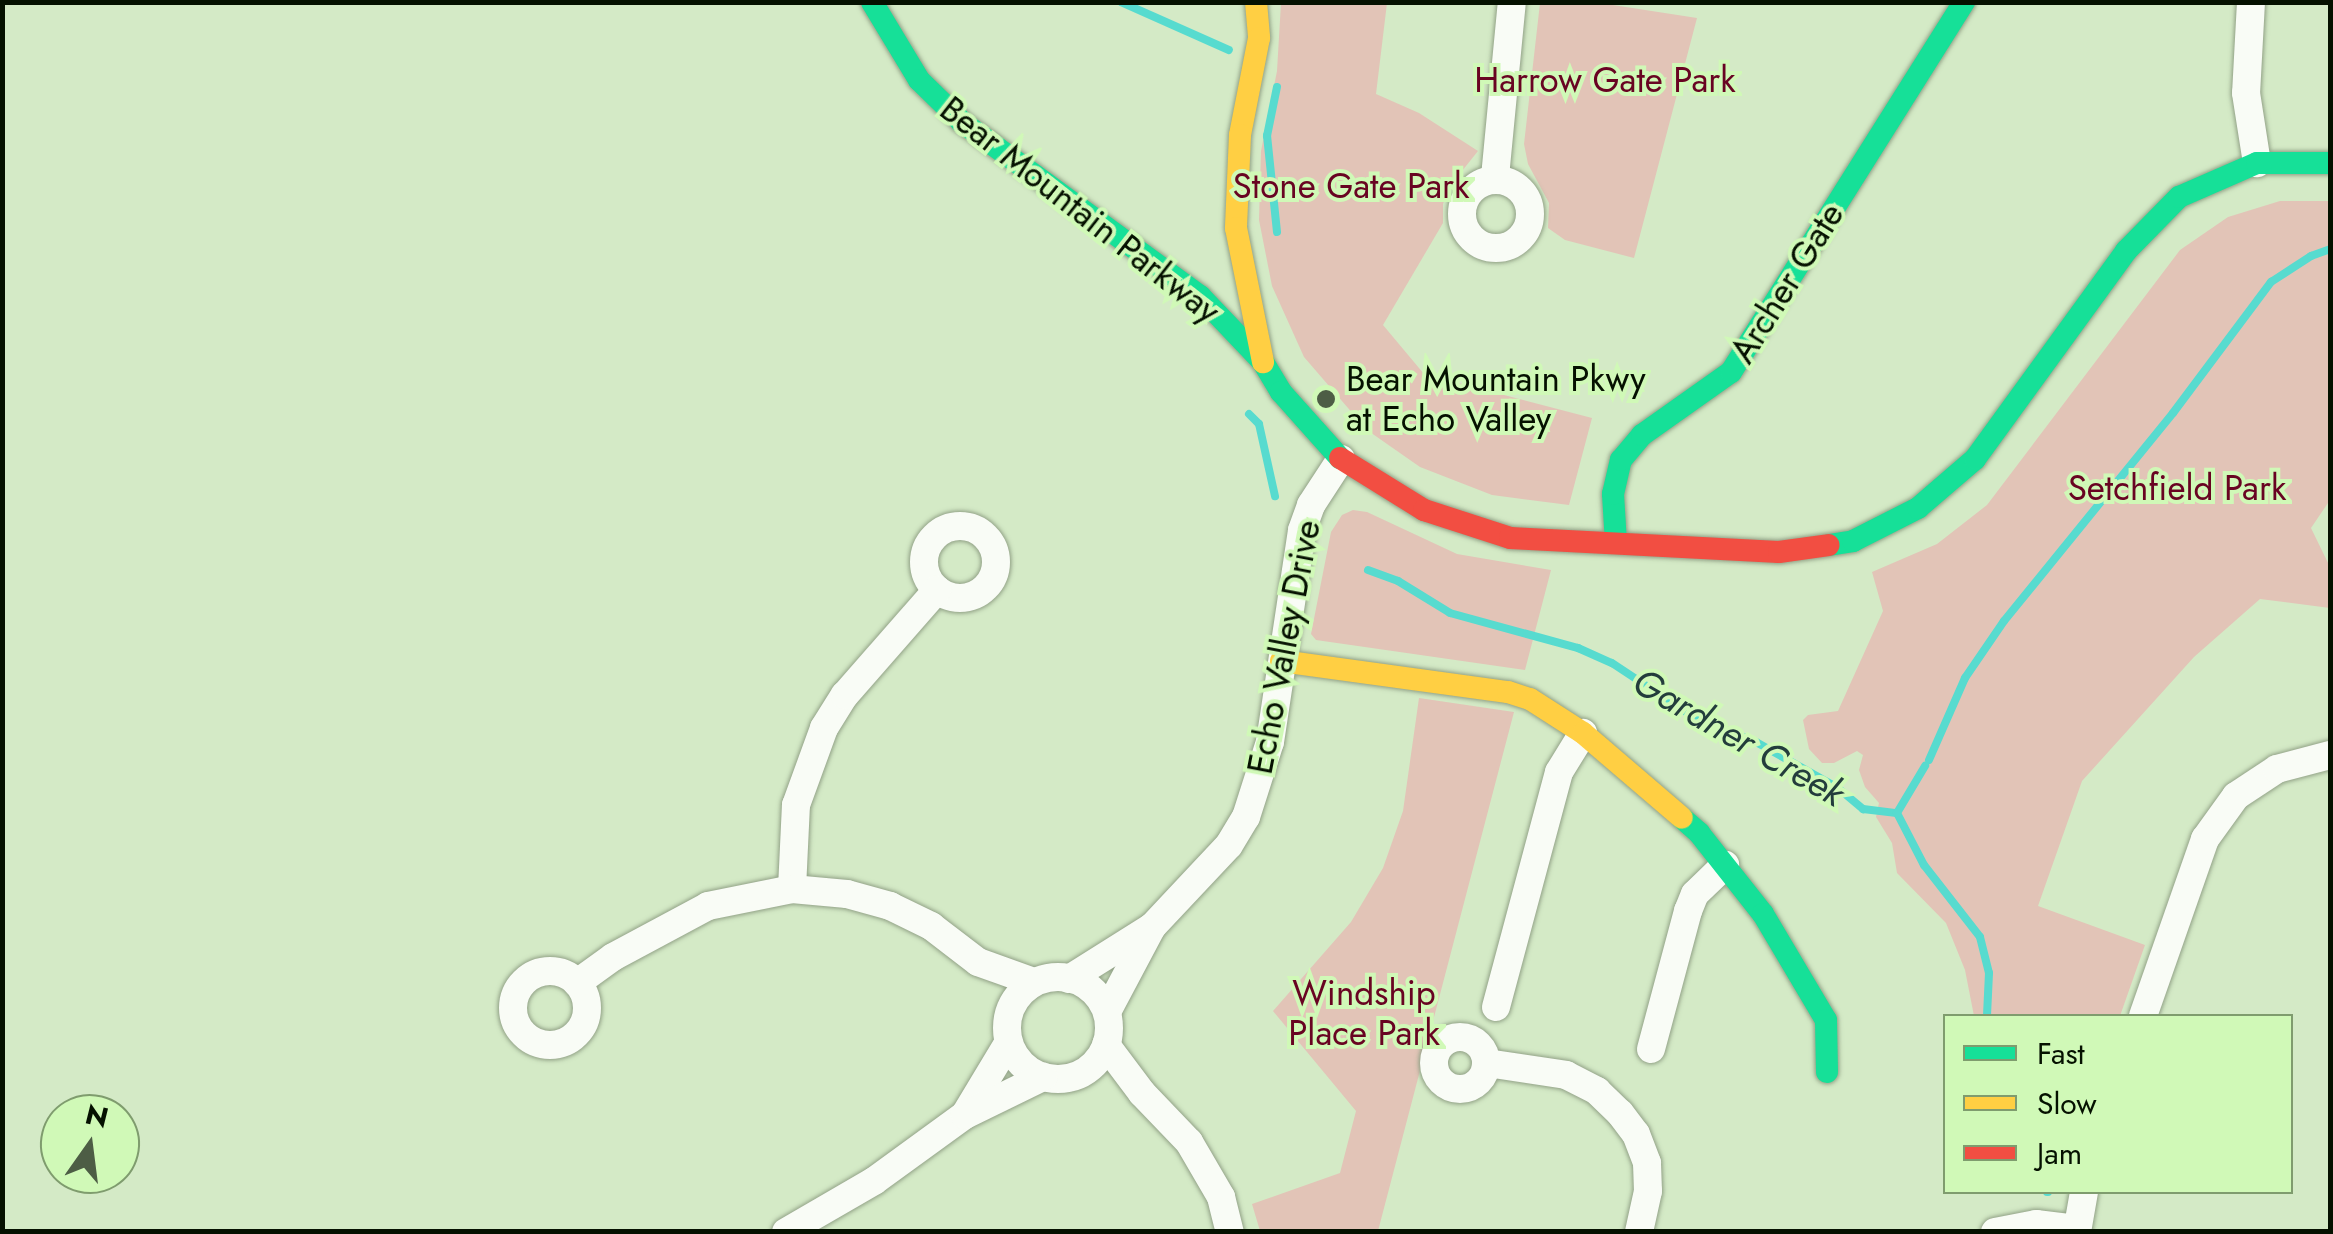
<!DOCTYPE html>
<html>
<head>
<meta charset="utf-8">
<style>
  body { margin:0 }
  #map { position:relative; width:2333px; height:1234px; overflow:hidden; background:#d4eac6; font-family:Jost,sans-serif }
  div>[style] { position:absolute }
  .green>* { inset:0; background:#e2c4b7 }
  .stream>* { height:8px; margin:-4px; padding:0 4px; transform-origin:4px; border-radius:4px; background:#57dbcf }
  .roads { filter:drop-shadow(0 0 2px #92a287) drop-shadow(0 0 2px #92a287) }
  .street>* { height:28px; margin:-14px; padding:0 14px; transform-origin:14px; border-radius:14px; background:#f9fcf6 }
  .street>.ring { margin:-14px; padding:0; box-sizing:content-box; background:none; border:28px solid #f9fcf6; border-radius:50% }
  .fast>* { height:22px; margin:-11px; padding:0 11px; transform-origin:11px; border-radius:11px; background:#16e098 }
  .slow>* { height:22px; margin:-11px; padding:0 11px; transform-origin:11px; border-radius:11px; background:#ffcf43 }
  .jam>* { height:22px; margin:-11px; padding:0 11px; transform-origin:11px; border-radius:11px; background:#f24e42 }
  .dots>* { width:28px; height:28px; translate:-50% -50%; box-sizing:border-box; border:5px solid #d0f9b7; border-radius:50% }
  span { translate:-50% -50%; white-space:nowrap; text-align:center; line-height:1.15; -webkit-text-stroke:8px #d0f9b7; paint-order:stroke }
  .park-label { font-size:35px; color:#680422 }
  .street-label { font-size:35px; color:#051100 }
  .poi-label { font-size:35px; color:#051100 }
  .left { translate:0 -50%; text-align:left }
  .water-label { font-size:38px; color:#233d3c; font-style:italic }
  .frame { position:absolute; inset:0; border:5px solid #051100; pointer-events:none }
  .legend { position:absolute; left:1943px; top:1014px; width:350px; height:180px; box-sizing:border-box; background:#d0f9b7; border:2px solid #7f9c6e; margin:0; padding:12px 18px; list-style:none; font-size:30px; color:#051100 }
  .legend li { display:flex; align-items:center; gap:20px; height:50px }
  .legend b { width:50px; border:2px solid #7f9c6e }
  .north { position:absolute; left:40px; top:1094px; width:100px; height:100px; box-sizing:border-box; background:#d0f9b7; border:2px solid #7f9c6e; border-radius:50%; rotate:14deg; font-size:28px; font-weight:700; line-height:40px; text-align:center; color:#051100 }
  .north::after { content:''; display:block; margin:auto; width:35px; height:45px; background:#4d5d45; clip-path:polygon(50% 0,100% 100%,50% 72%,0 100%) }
</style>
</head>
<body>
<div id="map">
  <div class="green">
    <div style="clip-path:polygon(1281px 3px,1387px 3px,1376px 94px,1419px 113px,1478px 151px,1450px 186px,1443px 204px,1443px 223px,1383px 325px,1424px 374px,1592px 418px,1569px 505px,1492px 495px,1420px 467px,1367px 430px,1304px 357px,1272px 286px,1259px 220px,1261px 151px,1277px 71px)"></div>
    <div style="clip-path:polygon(1540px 3px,1600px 3px,1697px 18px,1634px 258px,1565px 240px,1548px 228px,1549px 203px,1528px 164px,1524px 144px)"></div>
    <div style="clip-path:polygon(2280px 201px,2330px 201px,2330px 500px,2311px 528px,2330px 567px,2330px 608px,2260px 599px,2194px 657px,2082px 781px,2038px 906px,2145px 945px,2120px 1016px,1974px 1016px,1965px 970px,1946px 923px,1897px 873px,1892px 843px,1876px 817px,1879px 803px,1865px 787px,1859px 770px,1863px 755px,1857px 751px,1834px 763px,1822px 763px,1809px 749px,1803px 720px,1808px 715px,1838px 711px,1883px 611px,1872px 572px,1937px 544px,1987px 505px,2180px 250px,2228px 217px)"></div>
    <div style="clip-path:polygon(1353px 510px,1367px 512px,1457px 554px,1551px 570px,1525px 670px,1316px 640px,1311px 634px,1331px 532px,1342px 515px)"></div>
    <div style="clip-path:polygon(1419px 698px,1514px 712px,1378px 1231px,1260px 1231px,1252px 1204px,1340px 1173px,1356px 1111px,1273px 1011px,1351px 922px,1383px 868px,1403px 811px)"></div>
  </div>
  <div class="stream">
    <div style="left:1121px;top:2px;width:118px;rotate:24deg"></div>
    <div style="left:1277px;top:232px;width:97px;rotate:-95.9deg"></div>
    <div style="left:1267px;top:136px;width:50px;rotate:-78.5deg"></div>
    <div style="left:1249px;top:414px;width:14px;rotate:45deg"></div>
    <div style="left:1259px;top:424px;width:74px;rotate:77.5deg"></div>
    <div style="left:1368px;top:570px;width:32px;rotate:20deg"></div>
    <div style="left:1398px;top:581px;width:61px;rotate:31.6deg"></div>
    <div style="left:1450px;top:613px;width:133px;rotate:15.3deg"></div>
    <div style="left:1578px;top:648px;width:37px;rotate:24deg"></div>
    <div style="left:1612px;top:663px;width:96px;rotate:33.5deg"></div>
    <div style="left:1692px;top:716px;width:69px;rotate:22.1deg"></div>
    <div style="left:1756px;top:742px;width:94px;rotate:29.3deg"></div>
    <div style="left:1838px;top:788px;width:33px;rotate:40deg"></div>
    <div style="left:1863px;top:809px;width:34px;rotate:7deg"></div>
    <div style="left:1897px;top:813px;width:59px;rotate:62.6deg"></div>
    <div style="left:1924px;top:865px;width:91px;rotate:52.1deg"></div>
    <div style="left:1980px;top:937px;width:37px;rotate:76deg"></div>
    <div style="left:1989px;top:973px;width:43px;rotate:92.7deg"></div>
    <div style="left:1929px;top:760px;width:90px;rotate:-66.3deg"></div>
    <div style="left:1965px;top:678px;width:69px;rotate:-55.6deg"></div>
    <div style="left:2004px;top:621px;width:268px;rotate:-50.9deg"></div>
    <div style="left:2173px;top:413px;width:164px;rotate:-53.2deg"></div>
    <div style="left:2271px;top:282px;width:48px;rotate:-33deg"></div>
    <div style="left:2311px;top:256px;width:20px;rotate:-20deg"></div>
    <div style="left:1897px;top:813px;width:55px;rotate:-59.2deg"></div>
    <div style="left:2047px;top:1192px;width:1px"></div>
  </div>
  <div class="roads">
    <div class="street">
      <div style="left:2251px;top:2px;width:91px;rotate:93.1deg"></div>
      <div style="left:2246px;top:93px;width:71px;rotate:81.1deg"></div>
      <div style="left:1495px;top:177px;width:176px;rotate:-84.5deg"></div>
      <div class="ring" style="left:1462px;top:180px;width:40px;height:40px"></div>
      <div class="ring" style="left:924px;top:526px;width:44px;height:44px"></div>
      <div style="left:792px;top:889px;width:84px;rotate:-87.3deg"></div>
      <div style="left:796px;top:805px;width:82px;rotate:-70deg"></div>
      <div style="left:824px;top:728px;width:39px;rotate:-58deg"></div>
      <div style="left:845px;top:695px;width:140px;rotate:-48.8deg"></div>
      <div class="ring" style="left:513px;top:971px;width:46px;height:46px"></div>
      <div class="ring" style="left:1007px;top:977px;width:74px;height:74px"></div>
      <div style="left:1069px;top:979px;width:98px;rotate:-32.1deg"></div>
      <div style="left:1152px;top:927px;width:112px;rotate:-46.8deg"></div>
      <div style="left:1229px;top:845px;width:33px;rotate:-59deg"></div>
      <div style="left:1246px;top:817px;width:79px;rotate:-72.3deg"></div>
      <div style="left:1270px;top:742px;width:214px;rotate:-81.4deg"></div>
      <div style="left:1302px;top:530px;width:27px;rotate:-70deg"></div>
      <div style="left:1311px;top:505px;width:55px;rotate:-56.9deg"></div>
      <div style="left:577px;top:983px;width:44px;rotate:-35.8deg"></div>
      <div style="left:613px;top:957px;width:108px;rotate:-28.2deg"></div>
      <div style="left:708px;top:906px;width:86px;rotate:-11.4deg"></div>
      <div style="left:792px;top:889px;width:55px;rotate:5.2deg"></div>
      <div style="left:847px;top:894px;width:45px;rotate:15.6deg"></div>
      <div style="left:890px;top:906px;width:46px;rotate:26deg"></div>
      <div style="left:931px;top:926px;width:59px;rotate:37.5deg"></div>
      <div style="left:978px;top:962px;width:59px;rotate:19.7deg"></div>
      <div style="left:1496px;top:1007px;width:243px;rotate:-75deg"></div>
      <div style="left:1559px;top:772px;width:46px;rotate:-58.4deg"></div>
      <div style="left:1108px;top:1010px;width:94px;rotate:-62.1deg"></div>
      <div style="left:2143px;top:1016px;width:188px;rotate:-70.7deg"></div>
      <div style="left:2205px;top:839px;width:53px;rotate:-54.2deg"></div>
      <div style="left:2236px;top:796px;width:49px;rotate:-33.4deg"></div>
      <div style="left:2277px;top:769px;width:55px;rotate:-14.8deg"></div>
      <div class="ring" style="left:1434px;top:1037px;width:24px;height:24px"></div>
      <div style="left:1106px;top:1045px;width:60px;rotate:53.1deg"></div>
      <div style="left:1142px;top:1093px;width:68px;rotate:46.2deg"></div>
      <div style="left:1189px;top:1142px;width:64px;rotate:59.8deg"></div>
      <div style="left:1221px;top:1197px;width:36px;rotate:76deg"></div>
      <div style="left:1651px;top:1049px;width:143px;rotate:-75deg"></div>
      <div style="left:1688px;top:911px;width:18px;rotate:-68deg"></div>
      <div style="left:1695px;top:894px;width:42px;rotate:-44deg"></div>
      <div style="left:1487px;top:1063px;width:80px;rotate:8.6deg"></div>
      <div style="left:1566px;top:1075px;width:35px;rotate:27deg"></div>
      <div style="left:1597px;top:1091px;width:32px;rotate:44deg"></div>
      <div style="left:1620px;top:1113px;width:26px;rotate:53deg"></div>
      <div style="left:1636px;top:1134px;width:31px;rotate:69deg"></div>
      <div style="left:1647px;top:1163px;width:28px;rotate:88deg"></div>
      <div style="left:1648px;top:1191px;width:42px;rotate:102.4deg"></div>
      <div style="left:966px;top:1113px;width:79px;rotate:-58.9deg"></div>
      <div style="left:786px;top:1232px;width:102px;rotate:-30.1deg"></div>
      <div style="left:874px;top:1181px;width:112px;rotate:-36deg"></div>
      <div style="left:965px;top:1115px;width:87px;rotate:-26deg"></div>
      <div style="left:1995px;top:1232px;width:42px;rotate:-11deg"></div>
      <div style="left:2036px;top:1224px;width:41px;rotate:7deg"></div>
      <div style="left:2077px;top:1232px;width:41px;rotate:-80.1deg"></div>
    </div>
    <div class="fast">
      <div style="left:872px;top:2px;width:91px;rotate:58.9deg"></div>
      <div style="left:919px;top:80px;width:60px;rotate:44.3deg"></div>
      <div style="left:962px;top:122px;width:295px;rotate:36.2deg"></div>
      <div style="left:1200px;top:296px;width:91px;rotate:46.3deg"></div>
      <div style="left:1263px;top:362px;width:35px;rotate:59deg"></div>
      <div style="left:1281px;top:392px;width:89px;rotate:48.2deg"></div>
      <div style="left:1616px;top:543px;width:49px;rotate:-93.5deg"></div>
      <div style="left:1613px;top:494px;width:35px;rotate:-77deg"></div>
      <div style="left:1621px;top:460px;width:33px;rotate:-50deg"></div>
      <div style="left:1642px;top:435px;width:109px;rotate:-35.3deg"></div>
      <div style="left:1731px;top:372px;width:437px;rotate:-57.8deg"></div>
      <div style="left:1829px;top:545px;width:24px;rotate:-9deg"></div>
      <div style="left:1853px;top:541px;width:73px;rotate:-26.9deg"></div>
      <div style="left:1918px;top:508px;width:75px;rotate:-40.7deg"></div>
      <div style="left:1975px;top:459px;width:257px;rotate:-54deg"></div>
      <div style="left:2126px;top:251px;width:76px;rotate:-45.5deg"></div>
      <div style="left:2179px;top:197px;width:85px;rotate:-23.6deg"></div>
      <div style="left:2257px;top:163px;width:73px"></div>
      <div style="left:1682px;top:818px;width:23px;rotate:41deg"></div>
      <div style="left:1699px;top:833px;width:103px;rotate:51.7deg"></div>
      <div style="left:1763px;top:914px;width:123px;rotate:59.3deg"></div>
      <div style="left:1826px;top:1020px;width:52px;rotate:88.9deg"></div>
    </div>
    <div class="slow">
      <div style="left:1256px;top:2px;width:36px;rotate:85deg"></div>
      <div style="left:1259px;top:38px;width:99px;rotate:101.1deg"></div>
      <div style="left:1240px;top:135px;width:93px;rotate:92.5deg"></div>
      <div style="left:1236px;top:228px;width:137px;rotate:78.6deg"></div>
      <div style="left:1281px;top:661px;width:229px;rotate:7.8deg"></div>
      <div style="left:1508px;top:692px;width:23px;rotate:18deg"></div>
      <div style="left:1530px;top:699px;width:63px;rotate:32.7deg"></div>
      <div style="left:1583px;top:733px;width:130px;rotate:40.6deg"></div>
    </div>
    <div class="jam">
      <div style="left:1340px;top:458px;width:99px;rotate:31.8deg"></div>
      <div style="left:1424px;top:510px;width:90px;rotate:18deg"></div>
      <div style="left:1510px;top:538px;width:269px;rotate:3deg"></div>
      <div style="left:1779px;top:552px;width:50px;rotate:-8deg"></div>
    </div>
  </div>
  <div class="dots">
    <div style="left:1326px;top:399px;background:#4d5d45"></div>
  </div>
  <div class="park-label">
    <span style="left:1605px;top:80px">Harrow Gate Park</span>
    <span style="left:1351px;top:186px">Stone Gate Park</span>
    <span style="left:2177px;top:488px">Setchfield Park</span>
    <span style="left:1364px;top:1013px">Windship<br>Place Park</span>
  </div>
  <div class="street-label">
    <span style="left:1080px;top:210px;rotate:38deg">Bear Mountain Parkway</span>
    <span style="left:1787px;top:283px;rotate:-58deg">Archer Gate</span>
    <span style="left:1284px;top:647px;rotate:-79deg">Echo Valley Drive</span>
  </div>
  <div class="poi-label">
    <span class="left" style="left:1346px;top:399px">Bear Mountain Pkwy<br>at Echo Valley</span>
  </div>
  <div class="water-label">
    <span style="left:1739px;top:737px;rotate:30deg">Gardner Creek</span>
  </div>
  <div class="frame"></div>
  <ul class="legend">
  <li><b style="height:12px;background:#16e098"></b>Fast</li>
  <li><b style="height:12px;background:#ffcf43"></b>Slow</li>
  <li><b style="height:12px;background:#f24e42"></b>Jam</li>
  </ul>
  <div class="north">N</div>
</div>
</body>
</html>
